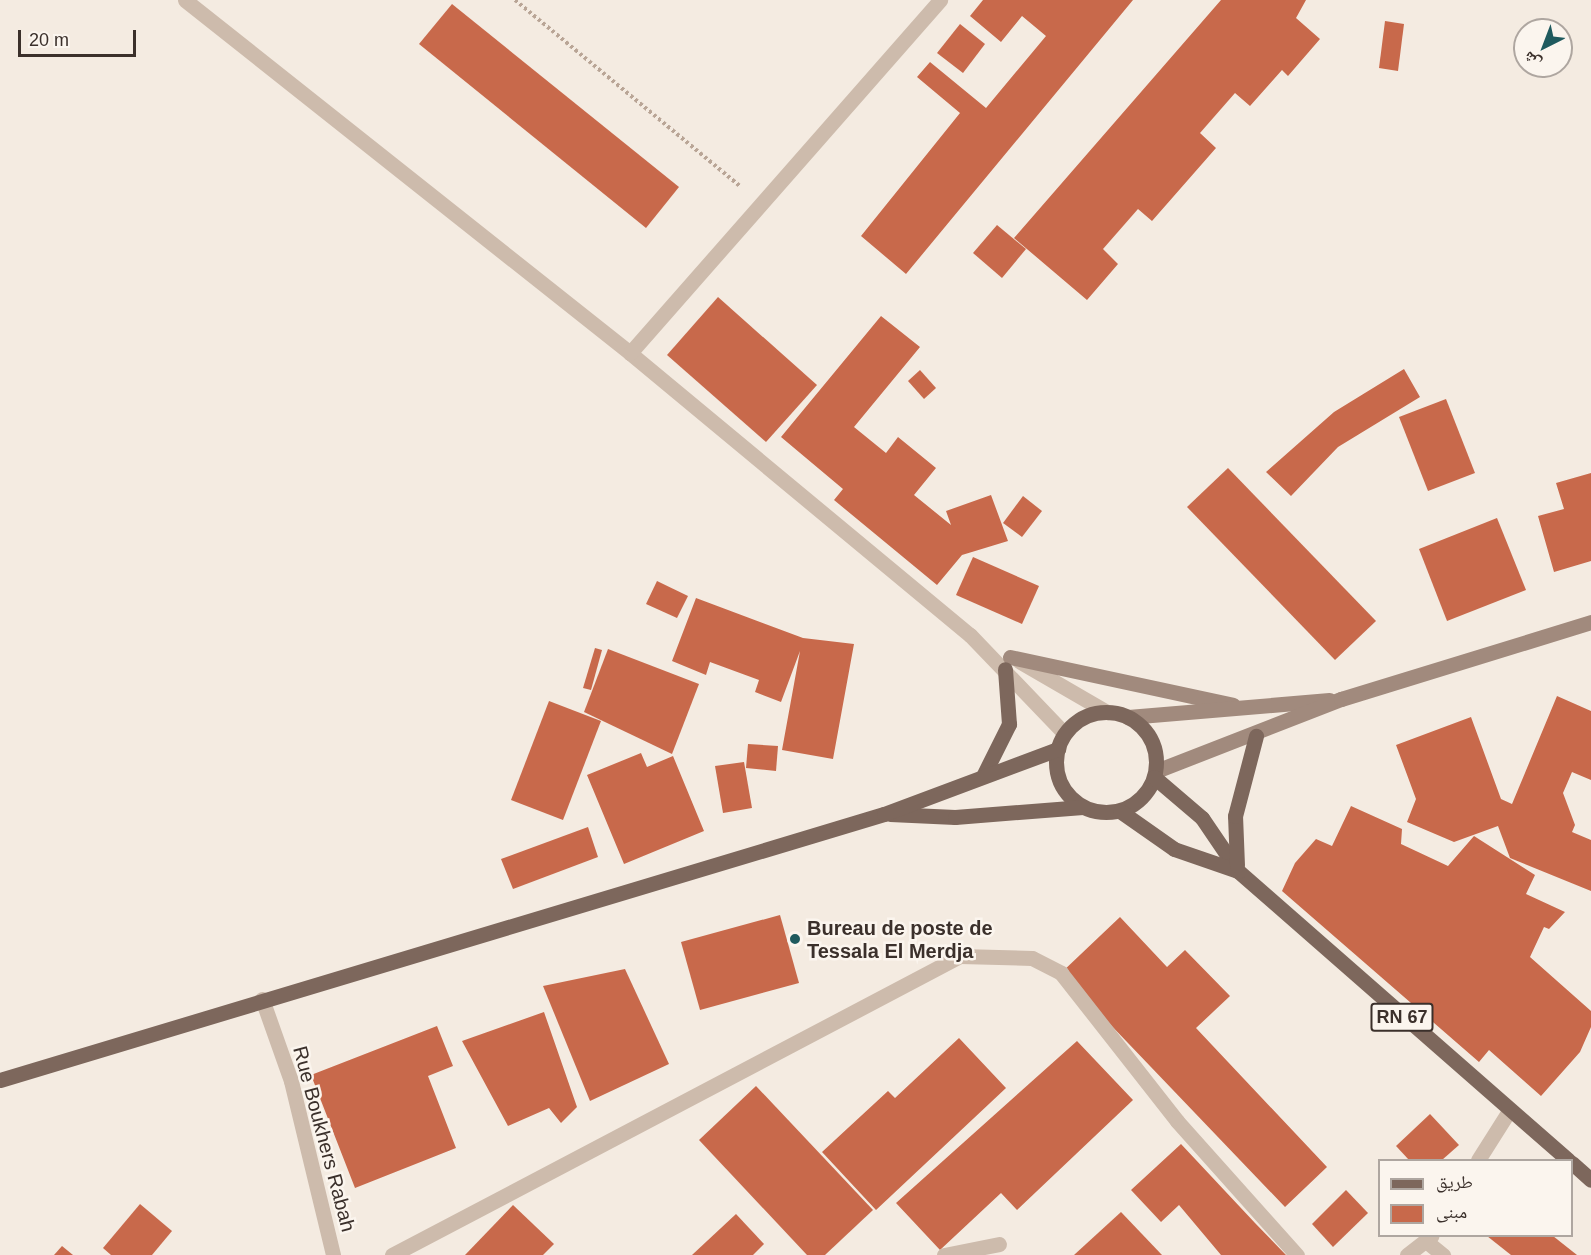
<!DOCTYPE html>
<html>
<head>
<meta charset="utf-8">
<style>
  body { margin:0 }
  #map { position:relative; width:1591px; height:1255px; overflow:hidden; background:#f4ebe1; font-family:Arial,"Noto Naskh Arabic",sans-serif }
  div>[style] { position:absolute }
  .building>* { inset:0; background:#c8694b }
  .path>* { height:4px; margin-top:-2px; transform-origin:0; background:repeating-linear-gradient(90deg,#b9a596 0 3px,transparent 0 6px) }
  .minor>* { height:15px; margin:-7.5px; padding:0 7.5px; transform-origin:7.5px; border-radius:7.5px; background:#cdbbac }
  .secondary>* { height:15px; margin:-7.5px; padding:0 7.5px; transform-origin:7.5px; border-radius:7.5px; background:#a18a7d }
  .primary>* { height:15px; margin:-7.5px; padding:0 7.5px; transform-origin:7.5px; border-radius:7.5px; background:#7d675c }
  .primary>.ring { margin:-7.5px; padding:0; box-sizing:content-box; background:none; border:15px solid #7d675c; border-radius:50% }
  .dots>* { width:16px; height:16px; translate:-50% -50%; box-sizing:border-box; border:3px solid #fbf5ee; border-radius:50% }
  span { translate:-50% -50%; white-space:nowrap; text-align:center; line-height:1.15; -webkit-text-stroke:5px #fbf5ee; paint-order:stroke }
  .shield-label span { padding:2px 4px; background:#fbf5ee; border:2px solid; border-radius:4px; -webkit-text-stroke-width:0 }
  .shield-label { font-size:18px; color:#3b302b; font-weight:700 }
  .poi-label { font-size:20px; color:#3b302b; font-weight:700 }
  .left { translate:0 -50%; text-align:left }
  .street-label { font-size:20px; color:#3b302b }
  .legend { position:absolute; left:1378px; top:1159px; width:195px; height:78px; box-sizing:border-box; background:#fbf5ee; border:2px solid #aea6a0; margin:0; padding:8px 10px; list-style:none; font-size:18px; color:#3b302b }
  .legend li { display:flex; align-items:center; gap:12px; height:30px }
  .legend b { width:30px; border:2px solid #aea6a0 }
  .north { position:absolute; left:1513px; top:18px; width:60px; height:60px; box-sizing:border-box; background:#fbf5ee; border:2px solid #aea6a0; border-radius:50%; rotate:222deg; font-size:16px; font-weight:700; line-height:24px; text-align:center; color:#3b302b }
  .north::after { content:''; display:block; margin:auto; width:21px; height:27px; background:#1f5a5e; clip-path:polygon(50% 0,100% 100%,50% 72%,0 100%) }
  .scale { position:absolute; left:18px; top:30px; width:118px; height:27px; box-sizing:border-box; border:3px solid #3b302b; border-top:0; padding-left:8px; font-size:18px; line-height:21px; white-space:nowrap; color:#3b302b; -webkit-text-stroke:4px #fbf5ee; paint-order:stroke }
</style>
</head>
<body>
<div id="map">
  <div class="building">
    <div style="clip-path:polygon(983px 0,1133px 0,906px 274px,861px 236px,960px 113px,917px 77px,930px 62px,986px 108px,1046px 36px,1022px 16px,1001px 42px,970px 16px)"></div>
    <div style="clip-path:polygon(1221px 0,1306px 0,1296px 18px,1320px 39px,1288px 76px,1282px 70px,1250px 106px,1235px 93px,1200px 133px,1216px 148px,1152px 221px,1138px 209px,1103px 249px,1118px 264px,1087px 300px,1014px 238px)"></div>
    <div style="clip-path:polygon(452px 4px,679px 187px,646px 228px,419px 44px)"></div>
    <div style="clip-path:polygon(1385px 21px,1404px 24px,1398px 71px,1379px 68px)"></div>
    <div style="clip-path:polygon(960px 24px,985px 44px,963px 73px,937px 53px)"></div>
    <div style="clip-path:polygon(997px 225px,1026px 249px,1002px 278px,973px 253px)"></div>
    <div style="clip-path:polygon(718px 297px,817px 385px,766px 442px,667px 355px)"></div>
    <div style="clip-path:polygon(881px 316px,920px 347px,854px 427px,886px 453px,898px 437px,936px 468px,914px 495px,951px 525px,946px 511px,991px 495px,1008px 541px,962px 555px,937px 585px,834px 500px,843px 489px,781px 437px)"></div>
    <div style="clip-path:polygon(1404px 369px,1420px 397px,1338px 447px,1291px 496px,1266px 472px,1334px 412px)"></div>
    <div style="clip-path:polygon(920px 370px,936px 388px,924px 399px,908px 381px)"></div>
    <div style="clip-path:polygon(1446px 399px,1475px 473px,1428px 491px,1399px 417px)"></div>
    <div style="clip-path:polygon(1228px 468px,1376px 621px,1335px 660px,1187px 507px)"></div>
    <div style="clip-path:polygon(1591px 473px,1591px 561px,1554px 572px,1538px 516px,1564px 509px,1556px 483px)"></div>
    <div style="clip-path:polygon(1023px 496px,1042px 511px,1022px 537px,1003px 523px)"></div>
    <div style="clip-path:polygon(1497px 518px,1526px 590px,1447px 621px,1419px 549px)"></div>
    <div style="clip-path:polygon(973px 557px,1039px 586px,1022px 624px,956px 595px)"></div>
    <div style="clip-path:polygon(657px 581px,688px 596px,677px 618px,646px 604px)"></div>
    <div style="clip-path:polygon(696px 598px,803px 638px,854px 644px,833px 759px,782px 750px,800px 651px,781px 702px,755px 692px,759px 680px,710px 662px,706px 675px,672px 661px)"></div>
    <div style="clip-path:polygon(595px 648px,602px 650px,591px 690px,583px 688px)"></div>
    <div style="clip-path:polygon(608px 649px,699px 684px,672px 754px,584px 712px)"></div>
    <div style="clip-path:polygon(1557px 696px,1591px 711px,1591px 780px,1572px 772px,1563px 793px,1575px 825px,1572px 832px,1591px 840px,1591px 891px,1510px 858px,1498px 826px,1454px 842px,1407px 822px,1416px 799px,1396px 745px,1471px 717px,1501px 799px,1512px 804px)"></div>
    <div style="clip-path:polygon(549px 701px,601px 721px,563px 820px,511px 800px)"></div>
    <div style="clip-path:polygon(748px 744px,778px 746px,776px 771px,746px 768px)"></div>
    <div style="clip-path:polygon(641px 753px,647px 767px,673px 756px,704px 831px,624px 864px,587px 775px)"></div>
    <div style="clip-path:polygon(744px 762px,752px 808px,723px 813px,715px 766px)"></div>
    <div style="clip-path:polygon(1351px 806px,1402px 829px,1401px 844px,1448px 866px,1474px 836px,1535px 875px,1526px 894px,1565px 912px,1549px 929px,1544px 927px,1530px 957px,1591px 1011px,1591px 1027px,1580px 1052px,1541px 1096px,1489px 1050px,1479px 1062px,1282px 891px,1295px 863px,1316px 839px,1332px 846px)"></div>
    <div style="clip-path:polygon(588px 827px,598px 857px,513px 889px,501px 859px)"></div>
    <div style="clip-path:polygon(780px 915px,799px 983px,700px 1010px,681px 942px)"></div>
    <div style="clip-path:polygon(1120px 917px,1167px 967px,1185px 950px,1230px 996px,1196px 1028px,1327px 1167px,1285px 1207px,1061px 973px)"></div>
    <div style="clip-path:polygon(625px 969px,669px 1064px,590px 1101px,543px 986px)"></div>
    <div style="clip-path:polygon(544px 1012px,577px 1107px,561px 1123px,549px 1108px,508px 1126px,462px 1041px)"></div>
    <div style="clip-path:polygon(437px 1026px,453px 1066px,428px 1076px,456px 1148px,355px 1188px,311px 1075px)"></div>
    <div style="clip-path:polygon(959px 1038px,1006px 1088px,876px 1210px,822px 1152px,888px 1091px,895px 1098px)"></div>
    <div style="clip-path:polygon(1077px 1041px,1133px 1100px,1017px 1210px,1001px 1193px,940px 1250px,896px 1203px)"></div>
    <div style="clip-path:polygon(756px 1086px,873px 1210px,825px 1255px,807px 1255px,699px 1140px)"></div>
    <div style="clip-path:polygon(1430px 1114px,1459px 1145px,1442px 1160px,1409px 1160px,1396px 1146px)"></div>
    <div style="clip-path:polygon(1181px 1144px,1255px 1223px,1286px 1255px,1221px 1255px,1179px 1205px,1161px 1222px,1131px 1190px)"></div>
    <div style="clip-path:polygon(1346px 1190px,1368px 1213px,1333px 1247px,1312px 1224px)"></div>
    <div style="clip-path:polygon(140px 1204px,172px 1231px,152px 1255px,111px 1255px,103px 1248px)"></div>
    <div style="clip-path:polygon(513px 1205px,554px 1244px,543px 1255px,465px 1255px)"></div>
    <div style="clip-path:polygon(1121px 1212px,1162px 1255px,1074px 1255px)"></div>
    <div style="clip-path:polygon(736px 1214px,764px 1244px,753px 1255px,692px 1255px)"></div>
    <div style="clip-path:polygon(1487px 1236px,1553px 1236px,1577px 1255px,1511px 1255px)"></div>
    <div style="clip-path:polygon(62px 1246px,73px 1255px,54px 1255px)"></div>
  </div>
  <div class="path">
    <div style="left:515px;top:0;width:292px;rotate:39.6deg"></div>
  </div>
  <div class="minor">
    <div style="left:185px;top:0;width:568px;rotate:38.42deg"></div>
    <div style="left:630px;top:353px;width:442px;rotate:39.7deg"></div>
    <div style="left:970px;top:635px;width:137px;rotate:46.2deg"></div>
    <div style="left:630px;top:353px;width:470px;rotate:-48.7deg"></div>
    <div style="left:1019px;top:661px;width:102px;rotate:30.1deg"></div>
    <div style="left:262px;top:999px;width:87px;rotate:70.5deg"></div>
    <div style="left:291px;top:1081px;width:179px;rotate:76.4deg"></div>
    <div style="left:1478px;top:1160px;width:58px;rotate:-57.7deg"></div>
    <div style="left:1427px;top:1242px;width:21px;rotate:39deg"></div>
    <div style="left:392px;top:1255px;width:642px;rotate:-27.76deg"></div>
    <div style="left:960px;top:956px;width:72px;rotate:1.6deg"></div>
    <div style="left:1032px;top:958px;width:33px;rotate:27deg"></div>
    <div style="left:1061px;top:973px;width:188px;rotate:51.9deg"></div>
    <div style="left:1177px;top:1121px;width:180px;rotate:48.2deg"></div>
    <div style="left:944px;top:1255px;width:56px;rotate:-11.3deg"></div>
    <div style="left:1407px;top:1255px;width:31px;rotate:-38deg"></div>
  </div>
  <div class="secondary">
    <div style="left:1010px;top:657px;width:228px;rotate:12.1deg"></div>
    <div style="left:1128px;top:717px;width:202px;rotate:-4.8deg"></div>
    <div style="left:1156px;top:771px;width:199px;rotate:-21.3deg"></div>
    <div style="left:1341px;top:699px;width:262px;rotate:-17.1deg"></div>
  </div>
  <div class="primary">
    <div class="ring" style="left:1056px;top:712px;width:85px;height:85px"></div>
    <div style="left:984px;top:774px;width:56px;rotate:-63.4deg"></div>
    <div style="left:1009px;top:724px;width:55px;rotate:-94.2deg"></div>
    <div style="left:1154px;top:777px;width:63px;rotate:40.5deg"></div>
    <div style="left:1202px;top:818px;width:64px;rotate:55.8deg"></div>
    <div style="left:1238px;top:871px;width:439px;rotate:41.2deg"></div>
    <div style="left:1120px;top:811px;width:66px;rotate:35.1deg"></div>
    <div style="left:1174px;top:849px;width:68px;rotate:19deg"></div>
    <div style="left:890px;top:814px;width:65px;rotate:2.6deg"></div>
    <div style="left:955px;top:817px;width:128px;rotate:-4.5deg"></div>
    <div style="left:1237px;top:865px;width:49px;rotate:-92.3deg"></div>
    <div style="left:1235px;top:816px;width:83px;rotate:-75.3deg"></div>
    <div style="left:0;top:1080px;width:923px;rotate:-16.75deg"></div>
    <div style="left:884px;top:814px;width:186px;rotate:-20.5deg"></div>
    <div style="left:1572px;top:1163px;width:25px;rotate:42deg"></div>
  </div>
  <div class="dots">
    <div style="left:795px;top:939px;background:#1f5a5e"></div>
  </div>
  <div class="shield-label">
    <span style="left:1402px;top:1017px">RN 67</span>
  </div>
  <div class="poi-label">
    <span class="left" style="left:807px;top:940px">Bureau de poste de<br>Tessala El Merdja</span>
  </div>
  <div class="street-label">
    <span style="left:324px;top:1139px;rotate:75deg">Rue Boukhers Rabah</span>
  </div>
  <ul class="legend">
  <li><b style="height:8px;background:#7d675c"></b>طريق</li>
  <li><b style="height:16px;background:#c8694b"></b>مبنى</li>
  </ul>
  <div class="north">ش</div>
  <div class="scale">20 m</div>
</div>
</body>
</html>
